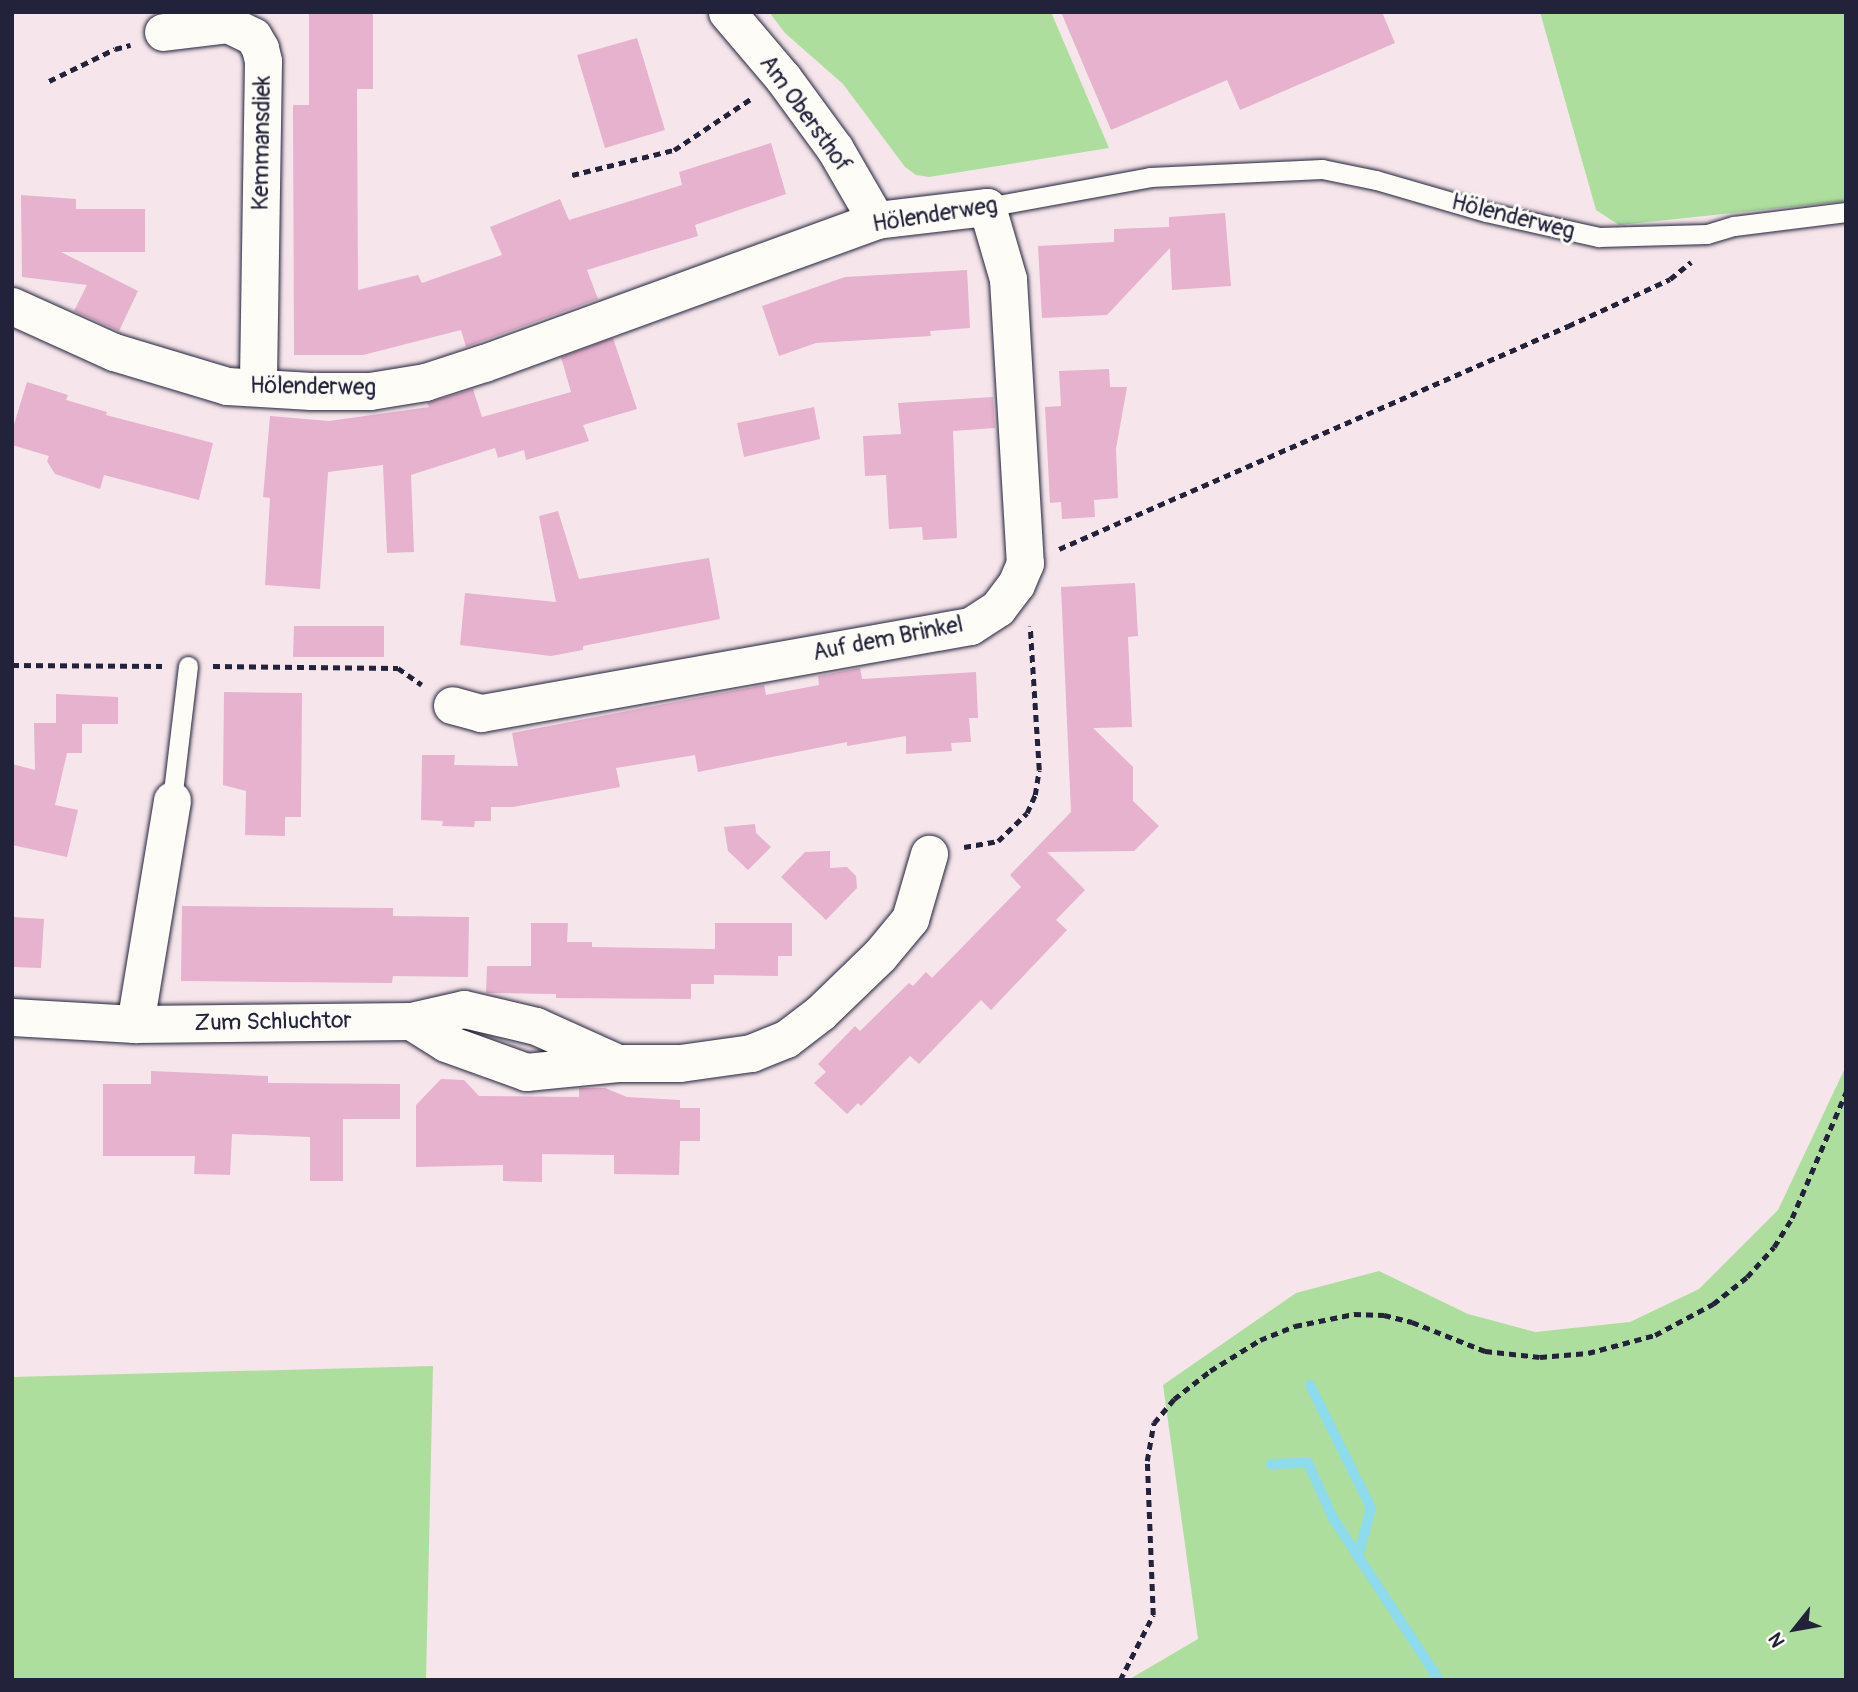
<!DOCTYPE html>
<html>
<head>
<meta charset="utf-8">
<style>
  body { margin:0 }
  #map { position:relative; width:1858px; height:1692px; overflow:hidden; background:#f6e6eb; font-family:Pangolin,sans-serif }
  div>[style] { position:absolute }
  .green>* { inset:0; background:#adde9e }
  .stream>* { height:10px; margin:-5px; padding:0 5px; transform-origin:5px; border-radius:5px; background:#8edbee }
  .building>* { inset:0; background:#e6b2ce }
  .path>* { height:4.5px; margin-top:-2.25px; transform-origin:0; background:repeating-linear-gradient(90deg,#22223b 0 7px,transparent 0 12px) }
  .roads { filter:drop-shadow(0 0 2px #22223b) drop-shadow(0 0 2px #22223b) }
  .lane>* { height:19px; margin:-9.5px; padding:0 9.5px; transform-origin:9.5px; border-radius:9.5px; background:#fdfcf7 }
  .street>* { height:37px; margin:-18.5px; padding:0 18.5px; transform-origin:18.5px; border-radius:18.5px; background:#fdfcf7 }
  span { translate:-50% -50%; white-space:nowrap; text-align:center; line-height:1.15; -webkit-text-stroke:6px #fdfcf7; paint-order:stroke }
  .street-label { font-size:23px; color:#22223b }
  .frame { position:absolute; inset:0; border:14px solid #22223b; pointer-events:none }
  .north { position:absolute; left:1760px; top:1594px; width:70px; height:70px; -webkit-text-stroke:5px #fdfcf7; paint-order:stroke; rotate:239deg; font-size:19px; font-weight:700; line-height:28px; text-align:center; color:#22223b }
  .north::after { content:''; display:block; margin:auto; width:24px; height:32px; background:#22223b; clip-path:polygon(50% 0,100% 100%,50% 72%,0 100%) }
</style>
</head>
<body>
<div id="map">
  <div class="green">
    <div style="clip-path:polygon(769px 12px,1051px 12px,1109px 148px,929px 177px,916px 175px,905px 167px,843px 84px,785px 33px)"></div>
    <div style="clip-path:polygon(1540px 12px,1846px 12px,1846px 201px,1619px 225px,1596px 210px)"></div>
    <div style="clip-path:polygon(1846px 1066px,1846px 1680px,1128px 1680px,1198px 1639px,1163px 1385px,1296px 1293px,1379px 1271px,1468px 1314px,1535px 1332px,1630px 1322px,1699px 1289px,1778px 1210px)"></div>
    <div style="clip-path:polygon(433px 1366px,426px 1680px,12px 1680px,12px 1377px)"></div>
  </div>
  <div class="stream">
    <div style="left:1310px;top:1385px;width:137px;rotate:63.6deg"></div>
    <div style="left:1371px;top:1508px;width:51px;rotate:104.9deg"></div>
    <div style="left:1271px;top:1464px;width:37px;rotate:-2deg"></div>
    <div style="left:1308px;top:1463px;width:60px;rotate:65.6deg"></div>
    <div style="left:1333px;top:1518px;width:194px;rotate:56.8deg"></div>
  </div>
  <div class="building">
    <div style="clip-path:polygon(309px 12px,373px 12px,373px 89px,357px 89px,358px 290px,418px 275px,422px 283px,502px 255px,490px 227px,560px 199px,569px 220px,682px 185px,679px 172px,771px 143px,786px 194px,695px 225px,698px 236px,587px 270px,598px 299px,466px 347px,461px 330px,363px 355px,294px 355px,293px 105px,309px 105px)"></div>
    <div style="clip-path:polygon(1061px 12px,1382px 12px,1395px 43px,1240px 110px,1227px 80px,1111px 130px)"></div>
    <div style="clip-path:polygon(637px 38px,665px 130px,605px 148px,577px 55px)"></div>
    <div style="clip-path:polygon(21px 195px,76px 199px,76px 209px,145px 209px,145px 252px,61px 252px,138px 291px,119px 331px,74px 311px,87px 285px,22px 277px)"></div>
    <div style="clip-path:polygon(1225px 213px,1231px 286px,1172px 290px,1170px 248px,1107px 315px,1042px 318px,1038px 246px,1114px 242px,1114px 229px,1169px 227px,1169px 217px)"></div>
    <div style="clip-path:polygon(967px 270px,970px 328px,930px 331px,931px 336px,816px 343px,779px 356px,762px 306px,845px 277px)"></div>
    <div style="clip-path:polygon(613px 338px,637px 409px,583px 425px,589px 441px,526px 460px,524px 450px,498px 458px,495px 448px,411px 475px,414px 552px,387px 553px,383px 465px,328px 472px,320px 589px,265px 585px,270px 498px,263px 497px,270px 416px,329px 421px,429px 407px,427px 403px,473px 389px,482px 417px,571px 392px,561px 357px)"></div>
    <div style="clip-path:polygon(1109px 369px,1110px 387px,1127px 387px,1116px 449px,1118px 498px,1094px 500px,1095px 517px,1062px 519px,1061px 502px,1050px 503px,1045px 407px,1061px 406px,1059px 371px)"></div>
    <div style="clip-path:polygon(27px 382px,68px 395px,66px 400px,107px 412px,106px 415px,213px 443px,199px 500px,104px 475px,100px 489px,55px 474px,47px 461px,49px 456px,12px 445px,12px 431px)"></div>
    <div style="clip-path:polygon(993px 397px,995px 428px,953px 431px,957px 538px,923px 540px,922px 527px,889px 529px,886px 475px,865px 476px,863px 436px,901px 434px,898px 403px)"></div>
    <div style="clip-path:polygon(814px 407px,820px 439px,744px 457px,737px 423px)"></div>
    <div style="clip-path:polygon(558px 511px,579px 579px,709px 558px,720px 619px,583px 646px,583px 650px,551px 656px,460px 645px,465px 593px,556px 602px,539px 516px)"></div>
    <div style="clip-path:polygon(1135px 583px,1138px 636px,1128px 637px,1132px 727px,1093px 728px,1133px 767px,1133px 801px,1159px 826px,1134px 851px,1047px 852px,1085px 890px,1056px 920px,1067px 930px,991px 1010px,981px 1000px,919px 1064px,910px 1056px,861px 1106px,858px 1103px,847px 1114px,814px 1083px,826px 1072px,818px 1064px,855px 1026px,860px 1031px,909px 983px,913px 986px,926px 972px,932px 978px,1021px 887px,1010px 875px,1071px 812px,1061px 587px)"></div>
    <div style="clip-path:polygon(294px 626px,384px 626px,384px 657px,293px 657px)"></div>
    <div style="clip-path:polygon(860px 668px,862px 679px,976px 672px,978px 718px,969px 718px,971px 742px,951px 743px,952px 751px,906px 754px,906px 736px,847px 746px,847px 742px,698px 772px,695px 755px,616px 768px,620px 787px,513px 807px,491px 807px,491px 821px,475px 821px,474px 827px,442px 826px,443px 821px,421px 820px,422px 755px,455px 755px,454px 765px,518px 766px,512px 733px,764px 685px,766px 695px,819px 685px,818px 676px)"></div>
    <div style="clip-path:polygon(224px 692px,302px 693px,301px 817px,285px 817px,285px 836px,245px 835px,246px 791px,223px 785px)"></div>
    <div style="clip-path:polygon(56px 694px,118px 697px,118px 724px,82px 724px,82px 753px,67px 753px,55px 805px,78px 810px,67px 857px,12px 845px,12px 764px,35px 770px,34px 723px,56px 723px)"></div>
    <div style="clip-path:polygon(755px 824px,756px 833px,771px 847px,748px 870px,728px 851px,724px 827px)"></div>
    <div style="clip-path:polygon(830px 851px,830px 868px,847px 867px,856px 876px,857px 888px,826px 920px,781px 877px,805px 852px)"></div>
    <div style="clip-path:polygon(182px 906px,393px 908px,393px 916px,469px 917px,468px 977px,393px 976px,392px 983px,181px 981px)"></div>
    <div style="clip-path:polygon(12px 917px,44px 919px,41px 968px,12px 967px)"></div>
    <div style="clip-path:polygon(531px 923px,568px 923px,567px 942px,592px 942px,592px 947px,715px 949px,715px 923px,792px 923px,792px 956px,778px 956px,778px 976px,714px 975px,714px 984px,691px 984px,691px 999px,556px 998px,556px 994px,486px 993px,487px 966px,531px 966px)"></div>
    <div style="clip-path:polygon(151px 1071px,268px 1076px,268px 1083px,400px 1084px,400px 1119px,343px 1119px,343px 1181px,310px 1181px,310px 1137px,232px 1134px,230px 1175px,194px 1174px,195px 1156px,103px 1156px,103px 1084px,151px 1084px)"></div>
    <div style="clip-path:polygon(441px 1079px,464px 1080px,479px 1096px,579px 1097px,579px 1088px,605px 1088px,627px 1097px,680px 1100px,680px 1108px,700px 1108px,700px 1141px,680px 1141px,679px 1175px,614px 1174px,614px 1155px,542px 1154px,542px 1182px,503px 1181px,503px 1165px,416px 1167px,416px 1105px)"></div>
  </div>
  <div class="path">
    <div style="left:49px;top:81px;width:73px;rotate:-25.9deg"></div>
    <div style="left:115px;top:49px;width:16px;rotate:-15deg"></div>
    <div style="left:572px;top:175px;width:105px;rotate:-13.8deg"></div>
    <div style="left:674px;top:150px;width:94px;rotate:-33.7deg"></div>
    <div style="left:1059px;top:549px;width:556px;rotate:-23.66deg"></div>
    <div style="left:1568px;top:326px;width:112px;rotate:-24.7deg"></div>
    <div style="left:1670px;top:279px;width:27px;rotate:-39deg"></div>
    <div style="left:12px;top:665px;width:150px;rotate:0.4deg"></div>
    <div style="left:213px;top:666px;width:185px;rotate:0.6deg"></div>
    <div style="left:398px;top:668px;width:29px;rotate:35deg"></div>
    <div style="left:964px;top:847px;width:35px;rotate:-10deg"></div>
    <div style="left:998px;top:841px;width:40px;rotate:-44deg"></div>
    <div style="left:1027px;top:813px;width:20px;rotate:-66deg"></div>
    <div style="left:1035px;top:795px;width:25px;rotate:-81deg"></div>
    <div style="left:1039px;top:770px;width:144px;rotate:-93.6deg"></div>
    <div style="left:1120px;top:1680px;width:73px;rotate:-63.1deg"></div>
    <div style="left:1153px;top:1615px;width:154px;rotate:-92.2deg"></div>
    <div style="left:1147px;top:1461px;width:39px;rotate:-80deg"></div>
    <div style="left:1154px;top:1423px;width:31px;rotate:-50deg"></div>
    <div style="left:1174px;top:1399px;width:46px;rotate:-37.9deg"></div>
    <div style="left:1210px;top:1371px;width:59px;rotate:-31.8deg"></div>
    <div style="left:1260px;top:1340px;width:38px;rotate:-22deg"></div>
    <div style="left:1295px;top:1326px;width:60px;rotate:-11.5deg"></div>
    <div style="left:1354px;top:1314px;width:30px;rotate:2deg"></div>
    <div style="left:1384px;top:1315px;width:29px;rotate:14deg"></div>
    <div style="left:1412px;top:1322px;width:79px;rotate:21.7deg"></div>
    <div style="left:1485px;top:1351px;width:55px;rotate:6.2deg"></div>
    <div style="left:1540px;top:1357px;width:48px;rotate:-4.8deg"></div>
    <div style="left:1588px;top:1353px;width:69px;rotate:-15deg"></div>
    <div style="left:1655px;top:1335px;width:66px;rotate:-28.1deg"></div>
    <div style="left:1713px;top:1304px;width:43px;rotate:-38.5deg"></div>
    <div style="left:1747px;top:1277px;width:40px;rotate:-48deg"></div>
    <div style="left:1774px;top:1247px;width:34px;rotate:-58deg"></div>
    <div style="left:1792px;top:1218px;width:137px;rotate:-66.8deg"></div>
  </div>
  <div class="roads">
    <div class="lane">
      <div style="left:987px;top:207px;width:166px;rotate:-10.4deg"></div>
      <div style="left:1150px;top:177px;width:172px;rotate:-2.7deg"></div>
      <div style="left:1322px;top:169px;width:55px;rotate:11.5deg"></div>
      <div style="left:1376px;top:180px;width:115px;rotate:16.2deg"></div>
      <div style="left:1486px;top:212px;width:116px;rotate:12.5deg"></div>
      <div style="left:1599px;top:237px;width:108px;rotate:-1.6deg"></div>
      <div style="left:1707px;top:234px;width:28px;rotate:-17deg"></div>
      <div style="left:1734px;top:226px;width:113px;rotate:-7.1deg"></div>
      <div style="left:172px;top:800px;width:135px;rotate:-83.2deg"></div>
    </div>
    <div class="street">
      <div style="left:727px;top:12px;width:87px;rotate:49.7deg"></div>
      <div style="left:783px;top:78px;width:88px;rotate:53.8deg"></div>
      <div style="left:835px;top:149px;width:82px;rotate:60deg"></div>
      <div style="left:163px;top:32px;width:65px;rotate:-7deg"></div>
      <div style="left:228px;top:24px;width:28px;rotate:26deg"></div>
      <div style="left:253px;top:36px;width:14px;rotate:60deg"></div>
      <div style="left:260px;top:48px;width:13px;rotate:77deg"></div>
      <div style="left:263px;top:61px;width:325px;rotate:90.9deg"></div>
      <div style="left:12px;top:306px;width:112px;rotate:24.3deg"></div>
      <div style="left:114px;top:352px;width:118px;rotate:16.7deg"></div>
      <div style="left:227px;top:386px;width:84px;rotate:3.4deg"></div>
      <div style="left:311px;top:391px;width:59px"></div>
      <div style="left:370px;top:391px;width:56px;rotate:-9.3deg"></div>
      <div style="left:425px;top:382px;width:62px;rotate:-17.9deg"></div>
      <div style="left:484px;top:363px;width:417px;rotate:-20deg"></div>
      <div style="left:876px;top:220px;width:112px;rotate:-6.7deg"></div>
      <div style="left:987px;top:207px;width:75px;rotate:73.7deg"></div>
      <div style="left:1008px;top:279px;width:285px;rotate:86.6deg"></div>
      <div style="left:1025px;top:563px;width:23px;rotate:113deg"></div>
      <div style="left:1016px;top:584px;width:30px;rotate:127deg"></div>
      <div style="left:998px;top:608px;width:33px;rotate:147deg"></div>
      <div style="left:970px;top:626px;width:497px;rotate:169.9deg"></div>
      <div style="left:481px;top:713px;width:30px;rotate:-165deg"></div>
      <div style="left:12px;top:1017px;width:123px;rotate:3.3deg"></div>
      <div style="left:135px;top:1024px;width:276px;rotate:-0.6deg"></div>
      <div style="left:411px;top:1021px;width:54px;rotate:-12.8deg"></div>
      <div style="left:464px;top:1009px;width:74px;rotate:13.3deg"></div>
      <div style="left:536px;top:1026px;width:90px;rotate:24.3deg"></div>
      <div style="left:411px;top:1021px;width:41px;rotate:32.2deg"></div>
      <div style="left:446px;top:1043px;width:85px;rotate:19.9deg"></div>
      <div style="left:526px;top:1072px;width:92px;rotate:-5.6deg"></div>
      <div style="left:618px;top:1063px;width:62px"></div>
      <div style="left:680px;top:1063px;width:72px;rotate:-8deg"></div>
      <div style="left:751px;top:1053px;width:38px;rotate:-22deg"></div>
      <div style="left:786px;top:1039px;width:43px;rotate:-37.4deg"></div>
      <div style="left:820px;top:1013px;width:83px;rotate:-44deg"></div>
      <div style="left:880px;top:955px;width:47px;rotate:-50.2deg"></div>
      <div style="left:910px;top:919px;width:68px;rotate:-73.7deg"></div>
      <div style="left:135px;top:1024px;width:227px;rotate:-80.6deg"></div>
    </div>
  </div>
  <div class="street-label">
    <span style="left:805px;top:114px;rotate:54deg">Am Obersthof</span>
    <span style="left:262px;top:143px;rotate:-89deg">Kemmansdiek</span>
    <span style="left:935px;top:215px;rotate:-9deg">Hölenderweg</span>
    <span style="left:1513px;top:217px;rotate:14deg">Hölenderweg</span>
    <span style="left:313px;top:387px;rotate:1deg">Hölenderweg</span>
    <span style="left:888px;top:639px;rotate:-11deg">Auf dem Brinkel</span>
    <span style="left:273px;top:1022px;rotate:-1deg">Zum Schluchtor</span>
  </div>
  <div class="frame"></div>
  <div class="north">N</div>
</div>
</body>
</html>
